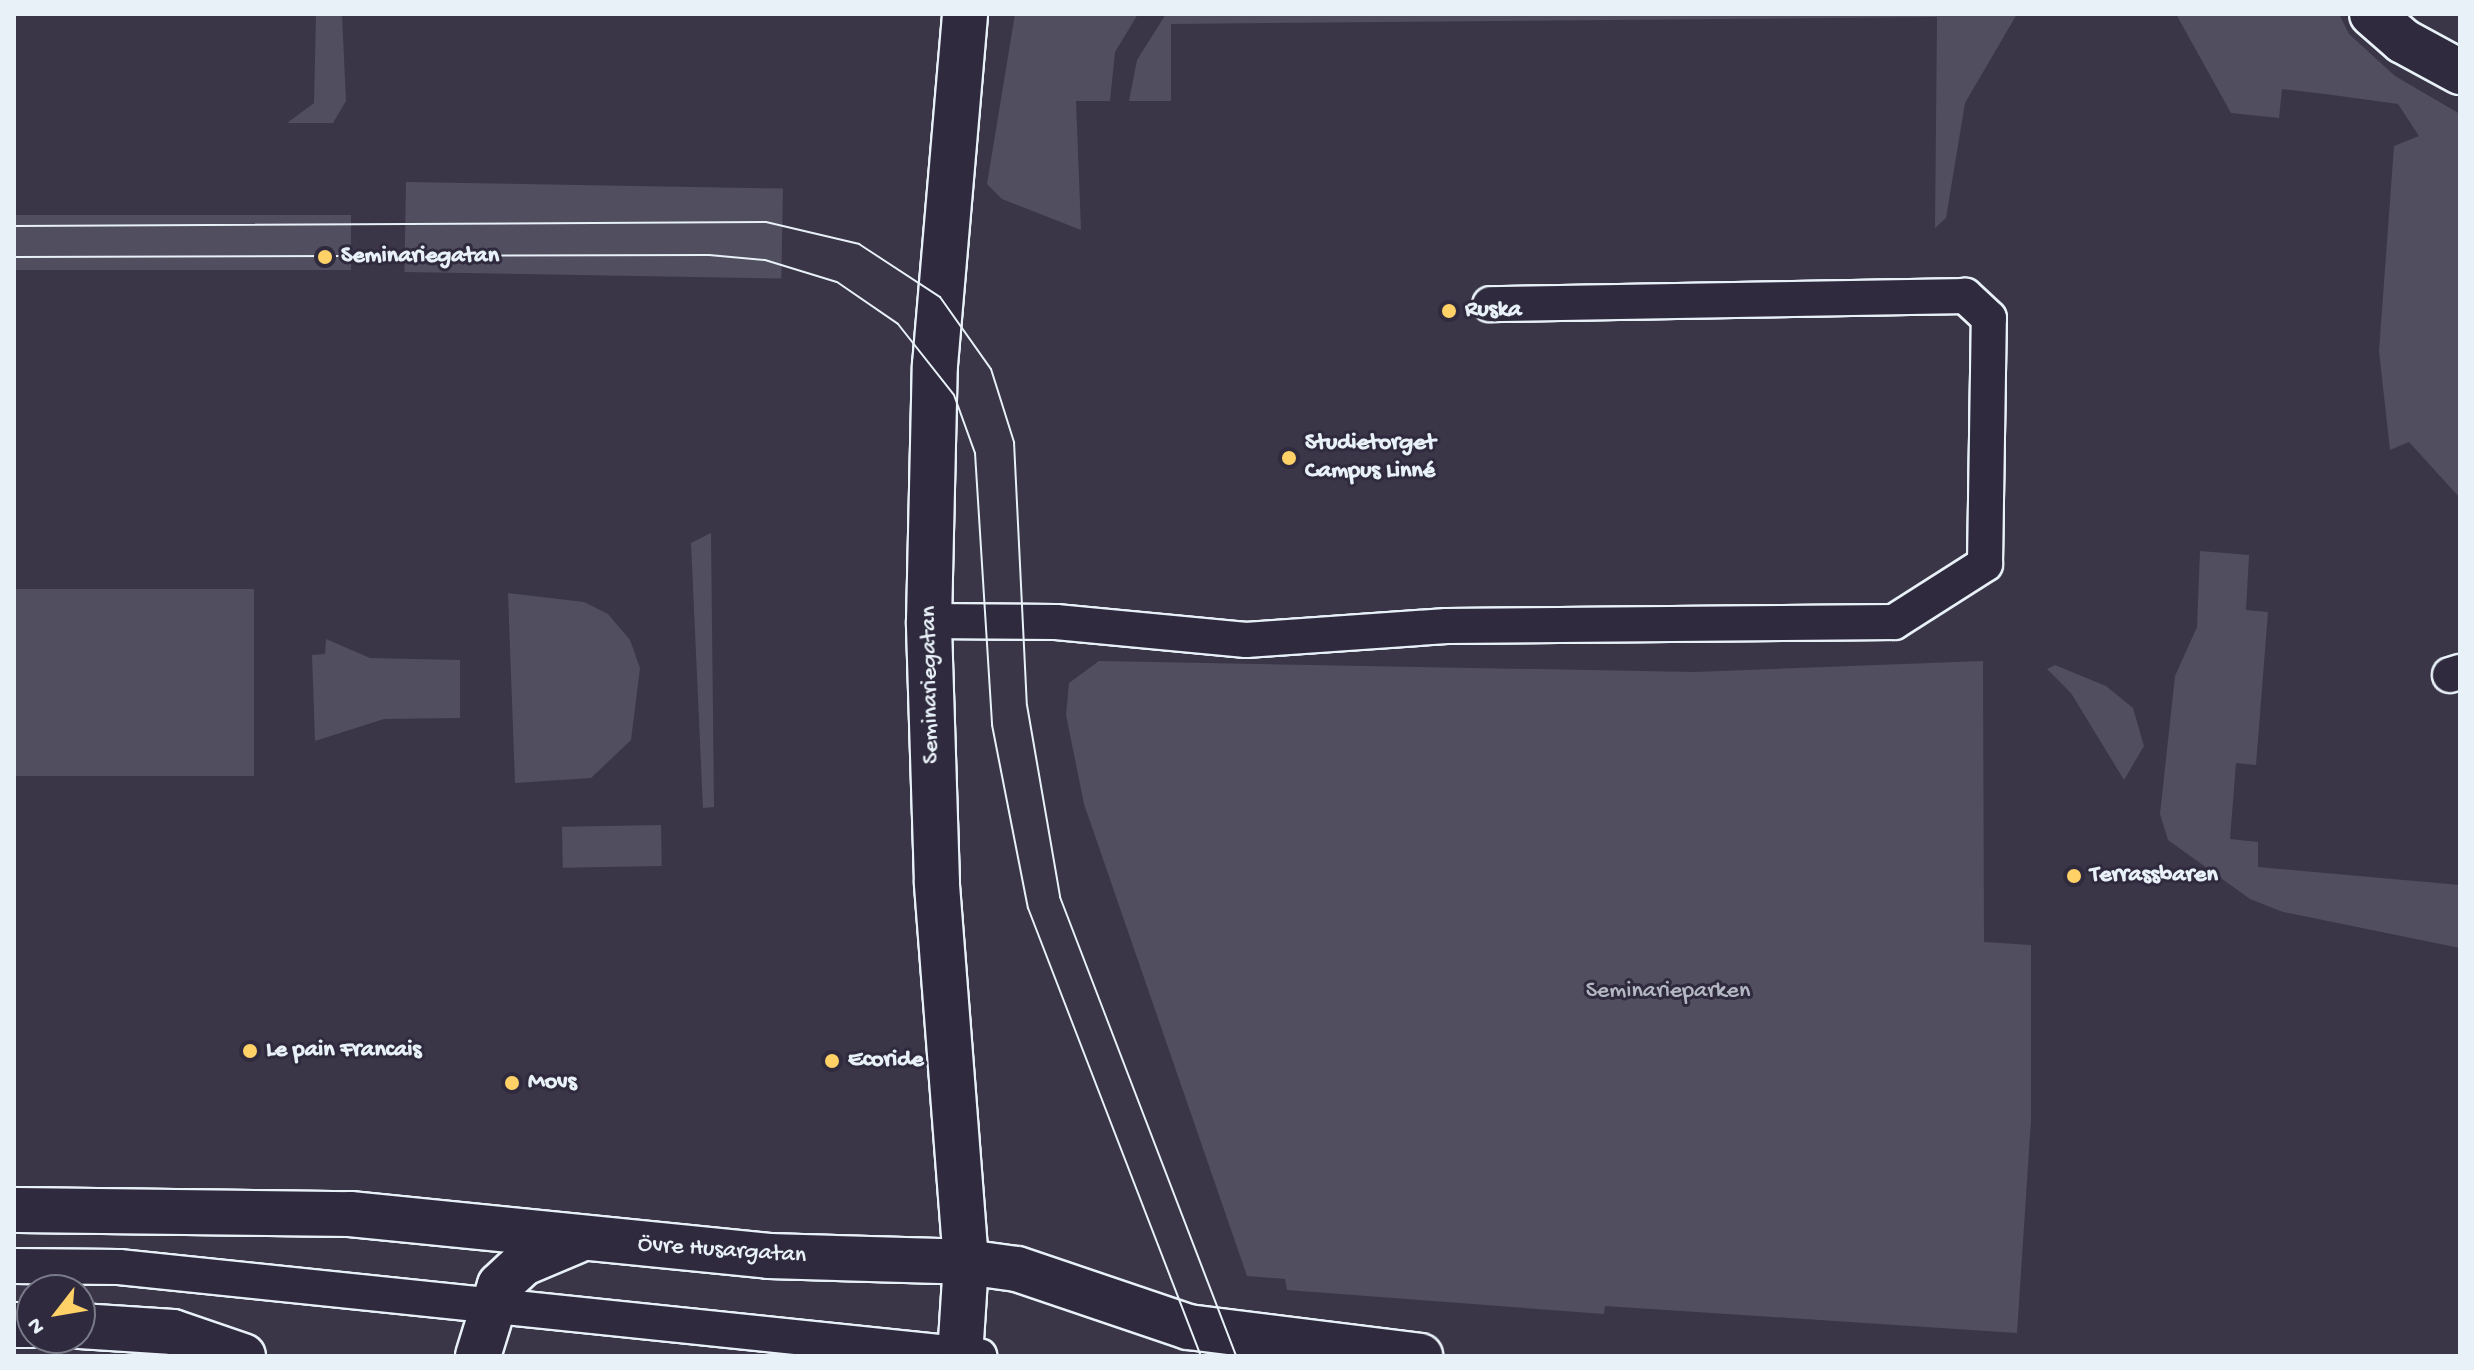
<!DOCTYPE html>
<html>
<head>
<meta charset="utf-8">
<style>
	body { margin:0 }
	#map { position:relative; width:2474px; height:1370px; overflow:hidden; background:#3a3648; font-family:"Gochi Hand",sans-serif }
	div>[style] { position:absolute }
	.green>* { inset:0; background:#504e5f; transform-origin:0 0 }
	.roads { filter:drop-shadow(2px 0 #e8f1f8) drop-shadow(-2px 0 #e8f1f8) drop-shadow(0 2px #e8f1f8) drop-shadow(0 -2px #e8f1f8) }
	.lane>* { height:34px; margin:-17px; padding:0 17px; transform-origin:17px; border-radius:17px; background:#2f2a3d }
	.street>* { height:44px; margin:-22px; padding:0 22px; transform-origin:22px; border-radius:22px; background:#2f2a3d }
	.secondary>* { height:44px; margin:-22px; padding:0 22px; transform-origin:22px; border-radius:22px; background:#2f2a3d }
	.tram>* { height:2px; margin:-1px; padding:0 1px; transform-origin:1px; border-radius:1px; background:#e8f1f8 }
	.dots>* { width:22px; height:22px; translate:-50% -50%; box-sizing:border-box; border:4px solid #2f2a3d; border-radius:50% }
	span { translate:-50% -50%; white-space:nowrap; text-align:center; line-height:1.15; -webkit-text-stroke:6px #2f2a3d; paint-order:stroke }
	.poi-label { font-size:24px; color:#e8f1f8; font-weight:700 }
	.left { translate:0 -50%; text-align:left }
	.street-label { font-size:24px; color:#e8f1f8 }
	.park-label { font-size:24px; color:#b3b8c2 }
	.frame { position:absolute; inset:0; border:16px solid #e8f1f8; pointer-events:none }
	.north { position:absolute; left:16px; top:1274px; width:80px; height:80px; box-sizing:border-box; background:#2f2a3d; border:2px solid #797a88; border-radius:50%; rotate:239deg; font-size:22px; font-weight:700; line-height:32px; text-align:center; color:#e8f1f8 }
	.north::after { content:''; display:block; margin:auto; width:28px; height:36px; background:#ffd166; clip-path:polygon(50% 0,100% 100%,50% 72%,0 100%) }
</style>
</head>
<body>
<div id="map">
	<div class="green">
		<div style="clip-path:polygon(316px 14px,342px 14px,346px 101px,333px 123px,287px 123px,314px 103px)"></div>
		<div style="clip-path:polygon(1015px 14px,1138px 14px,1115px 52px,1110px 101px,1076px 101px,1081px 230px,1002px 199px,987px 184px)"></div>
		<div style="clip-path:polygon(1166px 14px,2017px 14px,1965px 103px,1946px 218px,1935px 228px,1937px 17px,1171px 24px,1171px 101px,1129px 101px,1137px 60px)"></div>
		<div style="clip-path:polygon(2176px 14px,2339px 14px,2349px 34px,2395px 76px,2460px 114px,2460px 498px,2409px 442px,2390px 450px,2379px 351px,2394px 146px,2419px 136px,2398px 104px,2325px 94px,2282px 89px,2279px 118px,2231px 113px)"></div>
		<div style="left:406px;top:182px;width:377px;height:90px;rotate:1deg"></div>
		<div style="left:14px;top:215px;width:337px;height:55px"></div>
		<div style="clip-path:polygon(711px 533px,714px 807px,703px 808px,691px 543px)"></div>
		<div style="clip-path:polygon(2200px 551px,2249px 555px,2246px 610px,2268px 612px,2256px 765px,2236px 763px,2230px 839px,2258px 842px,2258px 867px,2460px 885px,2460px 948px,2283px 912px,2250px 899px,2168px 840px,2160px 814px,2175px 676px,2197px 627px)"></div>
		<div style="left:14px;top:589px;width:240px;height:187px"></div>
		<div style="clip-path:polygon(508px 593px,584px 602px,608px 614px,630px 640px,640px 668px,631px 740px,591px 778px,515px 783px)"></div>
		<div style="clip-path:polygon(326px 639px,370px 658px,460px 660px,460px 718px,384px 719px,315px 741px,312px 655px,325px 654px)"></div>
		<div style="clip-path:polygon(1099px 661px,1694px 672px,1983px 661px,1984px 942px,2031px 945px,2031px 1120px,2017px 1333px,1605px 1306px,1604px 1314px,1287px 1290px,1285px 1279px,1247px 1276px,1084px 804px,1066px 715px,1069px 683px)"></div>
		<div style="clip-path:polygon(2055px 665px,2106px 686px,2133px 708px,2144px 746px,2124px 780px,2071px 693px,2047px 669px)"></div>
		<div style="left:661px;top:825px;width:41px;height:99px;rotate:89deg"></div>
	</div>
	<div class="roads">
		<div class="lane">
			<div style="left:929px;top:621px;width:127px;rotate:0.5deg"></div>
			<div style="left:1056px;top:622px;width:191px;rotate:5.4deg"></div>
			<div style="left:1246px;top:640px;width:201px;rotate:-4deg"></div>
			<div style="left:1447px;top:626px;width:447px;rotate:-0.5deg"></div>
			<div style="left:1894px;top:622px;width:108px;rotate:-32.5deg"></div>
			<div style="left:1985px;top:564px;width:246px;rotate:-89.1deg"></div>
			<div style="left:1989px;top:318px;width:33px;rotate:-137deg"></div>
			<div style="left:1965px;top:296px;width:475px;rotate:179deg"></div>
			<div style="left:2450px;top:675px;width:10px;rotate:-17deg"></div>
			<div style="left:14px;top:1266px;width:105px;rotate:0.5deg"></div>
			<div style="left:119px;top:1267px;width:865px;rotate:5.91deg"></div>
		</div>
		<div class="street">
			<div style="left:2372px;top:14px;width:41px;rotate:41.1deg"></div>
			<div style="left:2403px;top:41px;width:65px;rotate:28.5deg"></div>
			<div style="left:960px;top:1356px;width:94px;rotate:-86.3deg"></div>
			<div style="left:966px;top:1262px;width:381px;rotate:-94.4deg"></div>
			<div style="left:937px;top:882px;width:261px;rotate:-91.8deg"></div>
			<div style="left:929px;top:621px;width:256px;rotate:-88.7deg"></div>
			<div style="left:935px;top:365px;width:352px;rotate:-85.1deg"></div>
		</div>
		<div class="secondary">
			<div style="left:14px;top:1210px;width:336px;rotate:0.7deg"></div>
			<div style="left:350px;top:1214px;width:421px;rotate:5.7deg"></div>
			<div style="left:769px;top:1256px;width:197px;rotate:1.7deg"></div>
			<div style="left:966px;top:1262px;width:51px;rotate:7.8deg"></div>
			<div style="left:1017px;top:1269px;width:181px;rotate:18.7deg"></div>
			<div style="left:1188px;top:1327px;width:234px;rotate:7.1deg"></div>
			<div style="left:14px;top:1325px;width:18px"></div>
			<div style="left:80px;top:1326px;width:93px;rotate:3.7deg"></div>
			<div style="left:173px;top:1332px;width:74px;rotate:18.9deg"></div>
			<div style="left:478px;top:1356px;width:74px;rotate:-72.8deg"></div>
			<div style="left:500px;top:1285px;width:33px;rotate:-43deg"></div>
			<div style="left:524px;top:1263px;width:56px;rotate:-22.9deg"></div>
		</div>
	</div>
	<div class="tram">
		<div style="left:14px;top:226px;width:752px;rotate:-0.3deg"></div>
		<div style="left:766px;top:222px;width:96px;rotate:13.3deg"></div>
		<div style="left:859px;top:244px;width:97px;rotate:33.2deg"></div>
		<div style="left:940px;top:297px;width:88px;rotate:54.7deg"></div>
		<div style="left:991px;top:369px;width:77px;rotate:72.5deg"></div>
		<div style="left:1014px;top:442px;width:263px;rotate:87.2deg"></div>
		<div style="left:1027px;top:705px;width:195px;rotate:80.2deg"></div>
		<div style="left:1060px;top:897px;width:492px;rotate:69deg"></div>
		<div style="left:14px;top:257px;width:695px;rotate:-0.16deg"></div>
		<div style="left:709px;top:255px;width:56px;rotate:5.1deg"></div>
		<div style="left:765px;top:260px;width:75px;rotate:17deg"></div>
		<div style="left:837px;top:282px;width:74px;rotate:34.5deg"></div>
		<div style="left:898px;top:324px;width:90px;rotate:51.7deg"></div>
		<div style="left:954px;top:395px;width:62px;rotate:70.1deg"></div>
		<div style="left:975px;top:453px;width:273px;rotate:86.4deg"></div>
		<div style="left:992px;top:725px;width:187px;rotate:78.9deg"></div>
		<div style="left:1028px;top:908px;width:480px;rotate:68.9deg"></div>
	</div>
	<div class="dots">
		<div style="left:325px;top:257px;background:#ffd166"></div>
		<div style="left:1449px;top:311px;background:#ffd166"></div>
		<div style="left:1289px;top:458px;background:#ffd166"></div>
		<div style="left:2074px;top:876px;background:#ffd166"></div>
		<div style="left:250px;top:1051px;background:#ffd166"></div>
		<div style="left:832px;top:1061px;background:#ffd166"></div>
		<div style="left:512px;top:1083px;background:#ffd166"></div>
	</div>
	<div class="poi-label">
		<span class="left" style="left:341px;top:257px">Seminariegatan</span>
		<span class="left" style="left:1465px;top:311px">Ruska</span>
		<span class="left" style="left:1305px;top:458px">Studietorget<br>Campus Linné</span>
		<span class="left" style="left:2090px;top:876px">Terrassbaren</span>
		<span class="left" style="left:266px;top:1051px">Le pain Francais</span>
		<span class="left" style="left:848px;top:1061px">Ecoride</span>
		<span class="left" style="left:528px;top:1083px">Movs</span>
	</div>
	<div class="street-label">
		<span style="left:931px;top:685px;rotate:-91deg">Seminariegatan</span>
		<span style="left:722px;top:1251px;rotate:4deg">Övre Husargatan</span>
	</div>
	<div class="park-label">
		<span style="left:1668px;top:992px">Seminarieparken</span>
	</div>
	<div class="frame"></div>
	<div class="north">N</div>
</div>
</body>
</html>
